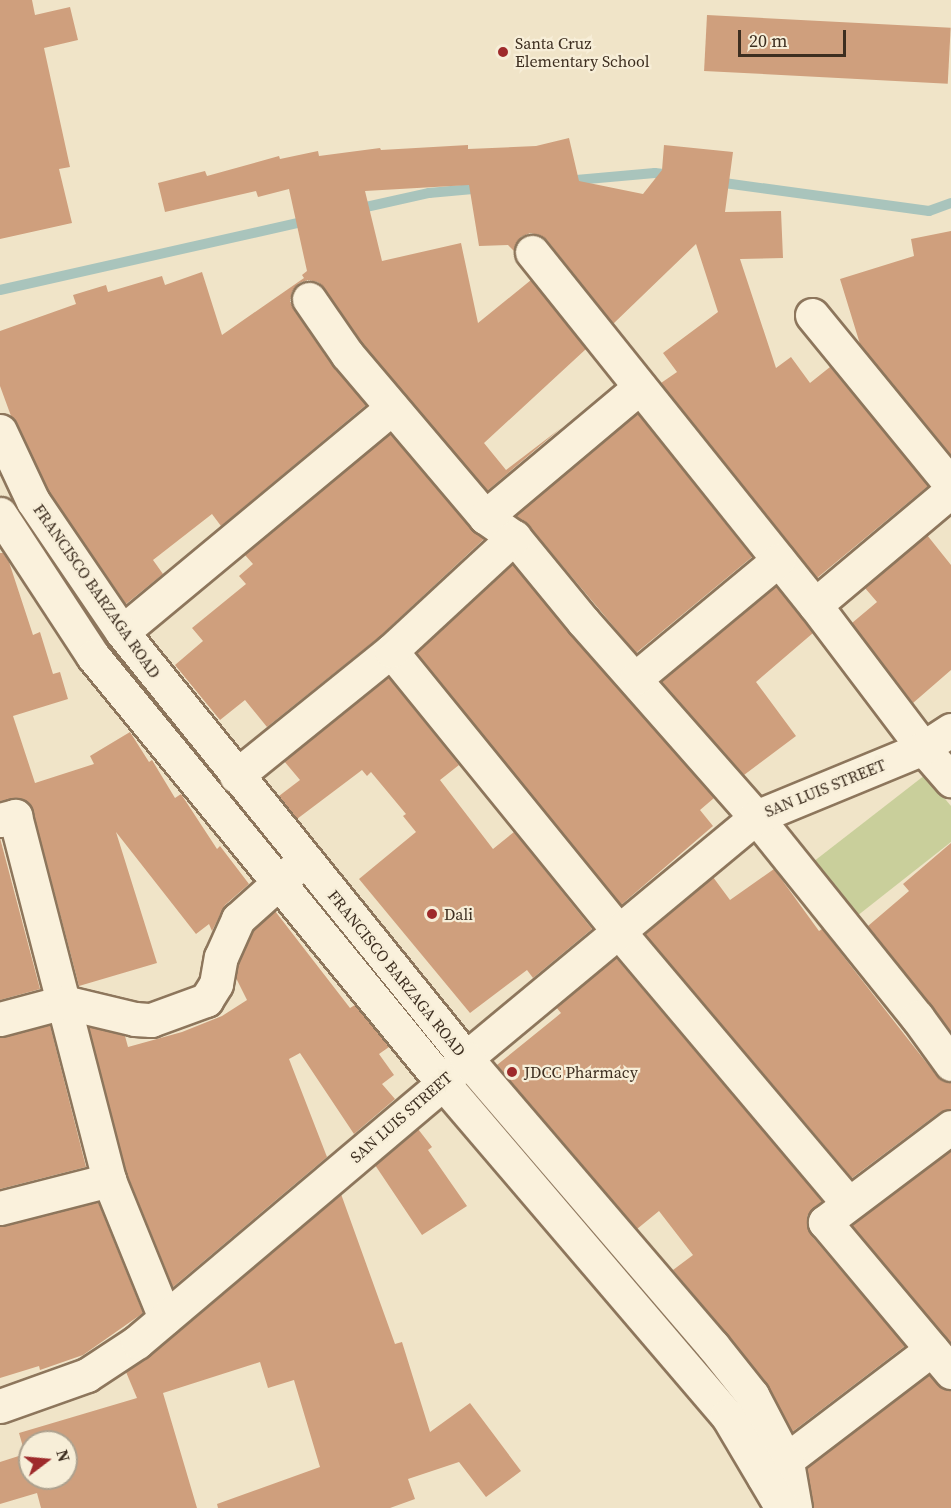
<!DOCTYPE html>
<html>
<head>
<meta charset="utf-8">
<style>
	body { margin:0 }
	#map { position:relative; width:951px; height:1508px; overflow:hidden; background:#f0e4c8; font-family:"Source Serif 4",serif }
	div>[style] { position:absolute }
	.green>* { inset:0; background:#c9cf9b }
	.stream>* { height:10px; margin:-5px; padding:0 5px; transform-origin:5px; border-radius:5px; background:#a9c4bc }
	.building>* { inset:0; background:#cf9f7d; transform-origin:0 0 }
	.roads { filter:drop-shadow(2px 0 #8d765c) drop-shadow(-2px 0 #8d765c) drop-shadow(0 2px #8d765c) drop-shadow(0 -2px #8d765c) }
	.street>* { height:33px; margin:-16.5px; padding:0 16.5px; transform-origin:16.5px; border-radius:16.5px; background:#faf1dc }
	.secondary>* { height:33px; margin:-16.5px; padding:0 16.5px; transform-origin:16.5px; border-radius:16.5px; background:#faf1dc }
	.dots>* { width:16px; height:16px; translate:-50% -50%; box-sizing:border-box; border:3px solid #f7eed8; border-radius:50% }
	span { translate:-50% -50%; white-space:nowrap; text-align:center; line-height:1.15; -webkit-text-stroke:4.5px #f7eed8; paint-order:stroke }
	.poi-label { font-size:16px; color:#3d2e20 }
	.left { translate:0 -50%; text-align:left }
	.street-label { font-size:16px; color:#3d2e20 }
	.north { position:absolute; left:18px; top:1430px; width:60px; height:60px; box-sizing:border-box; background:#f7eed8; border:2px solid #ada18e; border-radius:50%; rotate:74deg; font-size:16px; font-weight:700; line-height:24px; text-align:center; color:#3d2e20 }
	.north::after { content:''; display:block; margin:auto; width:21px; height:27px; background:#9e2a2b; clip-path:polygon(50% 0,100% 100%,50% 72%,0 100%) }
	.scale { position:absolute; left:738px; top:30px; width:108px; height:27px; box-sizing:border-box; border:3px solid #3d2e20; border-top:0; padding-left:8px; font-size:18px; line-height:21px; white-space:nowrap; color:#3d2e20; -webkit-text-stroke:4px #f7eed8; paint-order:stroke }
</style>
</head>
<body>
<div id="map">
	<div class="green">
		<div style="clip-path:polygon(925px 775px,951px 806px,951px 842px,857px 916px,813px 862px)"></div>
	</div>
	<div class="stream">
		<div style="left:565px;top:181px;width:90px;rotate:-5.1deg"></div>
		<div style="left:655px;top:173px;width:17px;rotate:7deg"></div>
		<div style="left:717px;top:182px;width:214px;rotate:7.8deg"></div>
		<div style="left:929px;top:211px;width:23px;rotate:-20deg"></div>
		<div style="left:357px;top:209px;width:74px;rotate:-12.5deg"></div>
		<div style="left:429px;top:193px;width:55px;rotate:-5.2deg"></div>
		<div style="left:0;top:290px;width:318px;rotate:-12.7deg"></div>
	</div>
	<div class="building">
		<div style="clip-path:polygon(0 0,32px 0,35px 15px,70px 7px,78px 40px,44px 48px,70px 167px,59px 169px,72px 223px,0 239px)"></div>
		<div style="left:707px;top:15px;width:244px;height:56px;rotate:3deg"></div>
		<div style="clip-path:polygon(569px 138px,579px 181px,643px 194px,662px 170px,664px 145px,733px 152px,725px 212px,781px 211px,783px 258px,740px 259px,776px 368px,791px 357px,810px 383px,830px 367px,928px 486px,817px 578px,661px 383px,677px 372px,663px 353px,718px 312px,696px 244px,613px 324px,547px 240px,539px 235px,530px 233px,521px 237px,514px 251px,508px 245px,479px 246px,469px 185px,365px 191px,382px 261px,461px 243px,478px 323px,531px 280px,586px 349px,484px 443px,506px 470px,561px 428px,487px 491px,362px 343px,324px 288px,318px 282px,308px 280px,299px 283px,292px 292px,290px 301px,294px 310px,332px 365px,366px 405px,221px 526px,212px 514px,153px 560px,163px 574px,126px 604px,49px 492px,17px 423px,11px 416px,0 386px,0 331px,76px 304px,73px 295px,106px 285px,108px 292px,162px 276px,165px 285px,202px 272px,222px 335px,304px 278px,302px 275px,307px 271px,289px 189px,258px 197px,256px 191px,165px 212px,158px 183px,205px 171px,207px 176px,279px 156px,280px 159px,318px 151px,319px 156px,380px 148px,381px 150px,468px 145px,468px 149px,536px 146px)"></div>
		<div style="clip-path:polygon(951px 231px,951px 455px,860px 344px,840px 279px,914px 256px,911px 239px)"></div>
		<div style="clip-path:polygon(638px 414px,752px 557px,636px 653px,528px 525px,516px 516px)"></div>
		<div style="clip-path:polygon(390px 434px,471px 529px,484px 539px,379px 637px,267px 727px,245px 700px,220px 720px,175px 665px,203px 641px,192px 628px,246px 584px,239px 576px,253px 564px,245px 555px)"></div>
		<div style="clip-path:polygon(927px 535px,951px 565px,951px 670px,913px 703px,852px 623px,877px 602px,865px 588px)"></div>
		<div style="clip-path:polygon(0 553px,3px 553px,9px 562px,33px 635px,40px 632px,53px 674px,60px 672px,68px 699px,13px 716px,35px 783px,94px 764px,90px 756px,130px 732px,149px 762px,152px 760px,175px 798px,181px 794px,217px 849px,220px 846px,249px 884px,225px 905px,212px 931px,209px 924px,196px 934px,116px 832px,157px 963px,79px 986px,33px 811px,29px 803px,20px 798px,0 801px)"></div>
		<div style="clip-path:polygon(512px 564px,569px 633px,714px 798px,700px 810px,713px 826px,621px 905px,417px 653px)"></div>
		<div style="clip-path:polygon(776px 586px,813px 633px,756px 682px,796px 736px,744px 775px,661px 681px)"></div>
		<div style="clip-path:polygon(388px 677px,459px 765px,440px 780px,493px 849px,514px 832px,592px 929px,533px 978px,527px 970px,470px 1013px,359px 879px,416px 832px,403px 816px,406px 814px,371px 772px,367px 776px,362px 770px,297px 819px,279px 796px,300px 780px,284px 761px)"></div>
		<div style="clip-path:polygon(0 838px,40px 989px,0 1000px)"></div>
		<div style="clip-path:polygon(951px 843px,951px 1032px,868px 926px,909px 891px,903px 884px)"></div>
		<div style="clip-path:polygon(774px 869px,819px 931px,822px 929px,936px 1075px,943px 1081px,951px 1082px,951px 1109px,940px 1112px,852px 1178px,645px 934px,713px 877px,730px 900px)"></div>
		<div style="clip-path:polygon(275px 911px,350px 1008px,355px 1005px,389px 1047px,379px 1054px,394px 1075px,382px 1084px,395px 1099px,354px 1134px,300px 1053px,289px 1059px,327px 1157px,173px 1287px,127px 1174px,89px 1027px,125px 1036px,128px 1047px,182px 1032px,222px 1016px,247px 1000px,236px 978px,239px 963px,253px 930px)"></div>
		<div style="clip-path:polygon(616px 958px,822px 1201px,807px 1216px,807px 1226px,810px 1234px,905px 1346px,792px 1432px,767px 1383px,673px 1270px,693px 1255px,659px 1211px,637px 1229px,497px 1065px,555px 1018px,561px 1013px,556px 1007px)"></div>
		<div style="clip-path:polygon(50px 1025px,86px 1167px,0 1189px,0 1037px)"></div>
		<div style="clip-path:polygon(418px 1129px,432px 1147px,428px 1150px,467px 1206px,422px 1235px,375px 1165px)"></div>
		<div style="clip-path:polygon(951px 1150px,951px 1343px,852px 1225px)"></div>
		<div style="clip-path:polygon(evenodd,341px 1194px,395px 1344px,402px 1342px,430px 1432px,470px 1403px,521px 1471px,486px 1497px,459px 1462px,408px 1479px,415px 1499px,390px 1508px,218px 1508px,217px 1504px,320px 1467px,294px 1380px,268px 1388px,260px 1362px,163px 1393px,197px 1508px,41px 1508px,37px 1493px,0 1504px,0 1462px,25px 1454px,19px 1433px,137px 1398px,126px 1372px,149px 1356px,341px 1194px,30px 1442px,66px 1442px,66px 1478px,30px 1478px,30px 1442px)"></div>
		<div style="clip-path:polygon(98px 1202px,143px 1313px,83px 1355px,40px 1370px,39px 1366px,0 1378px,0 1226px)"></div>
		<div style="clip-path:polygon(929px 1375px,944px 1389px,951px 1390px,951px 1508px,814px 1508px,807px 1468px)"></div>
	</div>
	<div class="roads">
		<div class="street">
			<div style="left:532px;top:252px;width:452px;rotate:51.3deg"></div>
			<div style="left:815px;top:605px;width:179px;rotate:52.9deg"></div>
			<div style="left:923px;top:748px;width:43px;rotate:48.8deg"></div>
			<div style="left:309px;top:299px;width:67px;rotate:55.4deg"></div>
			<div style="left:347px;top:354px;width:214px;rotate:49.7deg"></div>
			<div style="left:485px;top:517px;width:35px;rotate:35deg"></div>
			<div style="left:514px;top:537px;width:109px;rotate:50.6deg"></div>
			<div style="left:583px;top:621px;width:261px;rotate:48.6deg"></div>
			<div style="left:756px;top:817px;width:257px;rotate:51.2deg"></div>
			<div style="left:917px;top:1017px;width:58px;rotate:54.1deg"></div>
			<div style="left:812px;top:315px;width:220px;rotate:50.7deg"></div>
			<div style="left:485px;top:517px;width:202px;rotate:-40deg"></div>
			<div style="left:815px;top:605px;width:177px;rotate:-40deg"></div>
			<div style="left:122px;top:632px;width:351px;rotate:-39.7deg"></div>
			<div style="left:391px;top:651px;width:362px;rotate:50.9deg"></div>
			<div style="left:619px;top:932px;width:355px;rotate:49.8deg"></div>
			<div style="left:636px;top:678px;width:185px;rotate:-39.7deg"></div>
			<div style="left:236px;top:776px;width:199px;rotate:-38.9deg"></div>
			<div style="left:391px;top:651px;width:168px;rotate:-42.8deg"></div>
			<div style="left:0;top:820px;width:16px;rotate:-15deg"></div>
			<div style="left:15px;top:816px;width:376px;rotate:75.5deg"></div>
			<div style="left:109px;top:1180px;width:149px;rotate:67.9deg"></div>
			<div style="left:0;top:1019px;width:66px;rotate:-14.9deg"></div>
			<div style="left:64px;top:1002px;width:73px;rotate:13.5deg"></div>
			<div style="left:135px;top:1019px;width:16px;rotate:4deg"></div>
			<div style="left:151px;top:1020px;width:59px;rotate:-20deg"></div>
			<div style="left:206px;top:1000px;width:19px;rotate:-58deg"></div>
			<div style="left:216px;top:984px;width:27px;rotate:-80deg"></div>
			<div style="left:221px;top:957px;width:42px;rotate:-65.9deg"></div>
			<div style="left:238px;top:919px;width:90px;rotate:-41.8deg"></div>
			<div style="left:951px;top:1127px;width:158px;rotate:143deg"></div>
			<div style="left:825px;top:1222px;width:196px;rotate:50deg"></div>
			<div style="left:0;top:1208px;width:113px;rotate:-14.4deg"></div>
			<div style="left:0;top:1406px;width:92px;rotate:-19.6deg"></div>
			<div style="left:87px;top:1375px;width:60px;rotate:-33.4deg"></div>
			<div style="left:137px;top:1342px;width:401px;rotate:-40.2deg"></div>
			<div style="left:443px;top:1083px;width:34px;rotate:-47deg"></div>
			<div style="left:466px;top:1058px;width:377px;rotate:-39.7deg"></div>
			<div style="left:756px;top:817px;width:181px;rotate:-22.4deg"></div>
			<div style="left:923px;top:748px;width:33px;rotate:-33deg"></div>
			<div style="left:764px;top:1477px;width:211px;rotate:-37.3deg"></div>
		</div>
		<div class="secondary">
			<div style="left:0;top:431px;width:77px;rotate:64.8deg"></div>
			<div style="left:33px;top:501px;width:158px;rotate:55.8deg"></div>
			<div style="left:122px;top:632px;width:548px;rotate:51.08deg"></div>
			<div style="left:466px;top:1058px;width:379px;rotate:49.4deg"></div>
			<div style="left:713px;top:1346px;width:63px;rotate:51.5deg"></div>
			<div style="left:752px;top:1395px;width:76px;rotate:62.4deg"></div>
			<div style="left:787px;top:1462px;width:47px;rotate:80.1deg"></div>
			<div style="left:0;top:514px;width:170px;rotate:56.8deg"></div>
			<div style="left:93px;top:656px;width:552px;rotate:50.66deg"></div>
			<div style="left:443px;top:1083px;width:437px;rotate:49.5deg"></div>
			<div style="left:727px;top:1415px;width:108px;rotate:59.4deg"></div>
		</div>
	</div>
	<div class="dots">
		<div style="left:503px;top:52px;background:#9e2a2b"></div>
		<div style="left:432px;top:914px;background:#9e2a2b"></div>
		<div style="left:512px;top:1072px;background:#9e2a2b"></div>
	</div>
	<div class="poi-label">
		<span class="left" style="left:515px;top:52px">Santa Cruz<br>Elementary School</span>
		<span class="left" style="left:444px;top:914px">Dali</span>
		<span class="left" style="left:524px;top:1072px">JDCC Pharmacy</span>
	</div>
	<div class="street-label">
		<span style="left:97px;top:591px;rotate:55deg">FRANCISCO BARZAGA ROAD</span>
		<span style="left:825px;top:788px;rotate:-22deg">SAN LUIS STREET</span>
		<span style="left:397px;top:973px;rotate:51deg">FRANCISCO BARZAGA ROAD</span>
		<span style="left:401px;top:1117px;rotate:-41deg">SAN LUIS STREET</span>
	</div>
	<div class="north">N</div>
	<div class="scale">20 m</div>
</div>
</body>
</html>
